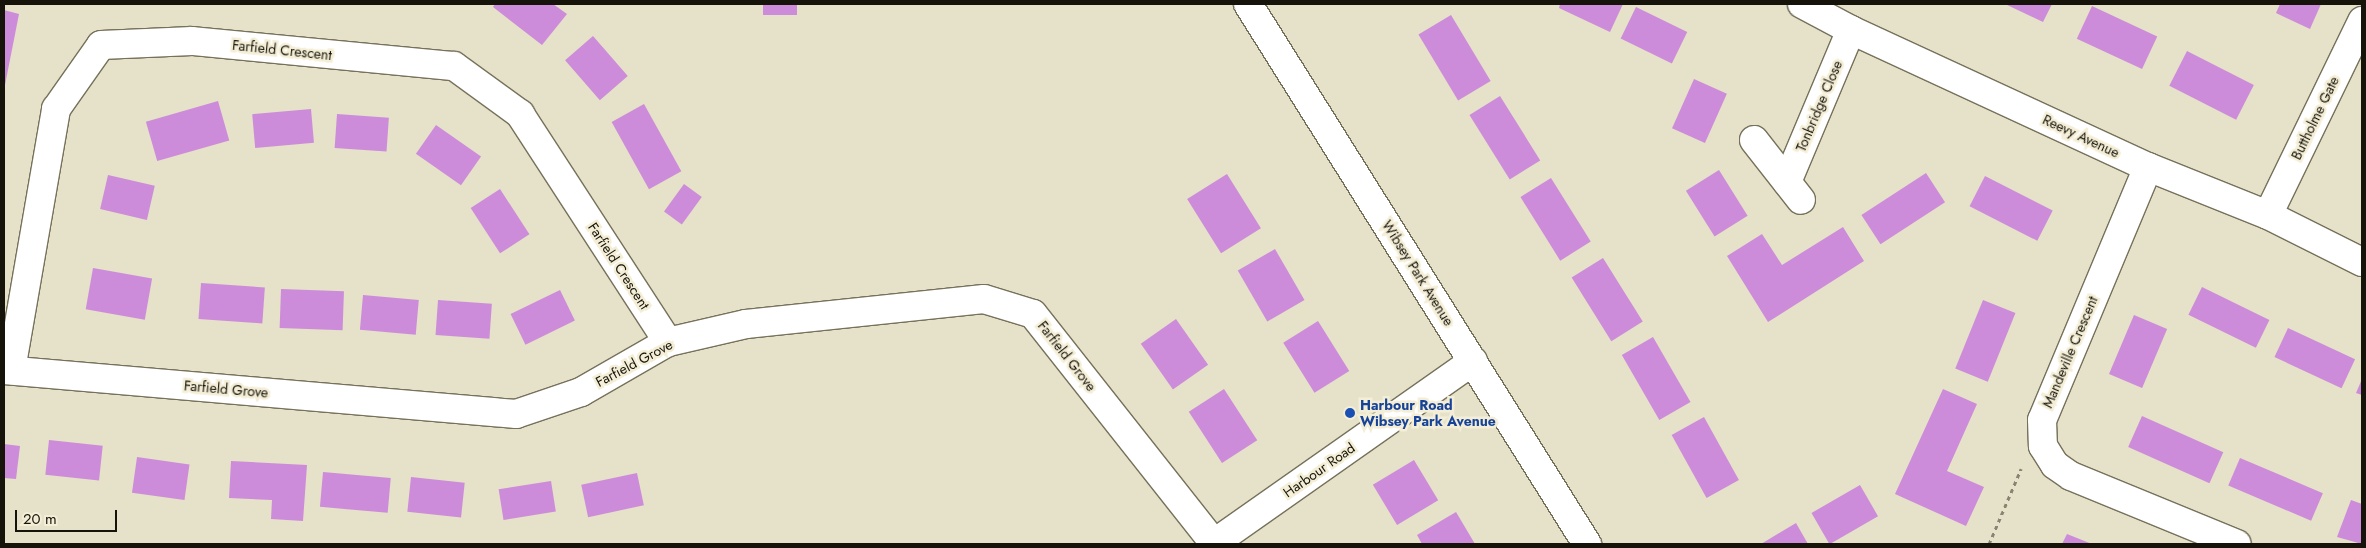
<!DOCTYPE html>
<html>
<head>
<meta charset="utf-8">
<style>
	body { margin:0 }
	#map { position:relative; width:2366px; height:548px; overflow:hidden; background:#e6e1c9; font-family:Jost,sans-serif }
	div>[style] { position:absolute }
	.building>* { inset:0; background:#cc8cda; transform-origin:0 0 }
	.path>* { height:3px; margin-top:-1.5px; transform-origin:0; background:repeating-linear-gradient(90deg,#878472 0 4px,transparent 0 8px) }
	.roads { filter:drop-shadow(1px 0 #76715b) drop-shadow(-1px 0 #76715b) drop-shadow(0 1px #76715b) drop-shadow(0 -1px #76715b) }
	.minor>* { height:28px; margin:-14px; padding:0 14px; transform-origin:14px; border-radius:14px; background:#fff }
	.dots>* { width:14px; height:14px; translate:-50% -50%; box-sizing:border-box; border:2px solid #f4eed6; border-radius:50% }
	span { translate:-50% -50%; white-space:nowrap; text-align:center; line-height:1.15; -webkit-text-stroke:5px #f4eed6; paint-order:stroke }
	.street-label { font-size:14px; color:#15130a }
	.transit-label { font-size:14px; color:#164399; font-weight:700 }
	.left { translate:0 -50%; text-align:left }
	.frame { position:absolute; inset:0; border:5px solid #15130a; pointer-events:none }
	.scale { position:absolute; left:15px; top:510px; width:102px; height:22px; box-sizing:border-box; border:2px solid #15130a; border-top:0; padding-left:6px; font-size:15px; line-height:18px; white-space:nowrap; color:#15130a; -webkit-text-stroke:4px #f4eed6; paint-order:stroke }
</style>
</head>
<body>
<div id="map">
	<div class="building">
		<div style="clip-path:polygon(495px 4px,553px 4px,567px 14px,542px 45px,493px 7px)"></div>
		<div style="left:763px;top:4px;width:34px;height:11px"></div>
		<div style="clip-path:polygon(1560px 4px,1623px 4px,1610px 32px,1559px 8px)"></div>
		<div style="clip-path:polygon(2005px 4px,2052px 4px,2043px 22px)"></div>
		<div style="clip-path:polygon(2280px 4px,2321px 4px,2310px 29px,2276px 13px)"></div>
		<div style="left:2092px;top:6px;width:72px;height:36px;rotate:25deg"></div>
		<div style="left:1636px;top:7px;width:57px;height:35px;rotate:26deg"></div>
		<div style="clip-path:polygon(4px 10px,19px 14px,5px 85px,4px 85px)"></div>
		<div style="left:1451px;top:15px;width:77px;height:38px;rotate:59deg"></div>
		<div style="left:593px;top:36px;width:53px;height:37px;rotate:49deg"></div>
		<div style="left:2187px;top:51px;width:75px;height:39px;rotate:27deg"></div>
		<div style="left:1694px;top:79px;width:36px;height:54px;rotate:24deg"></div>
		<div style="left:1500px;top:96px;width:76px;height:36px;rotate:58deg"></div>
		<div style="left:218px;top:101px;width:41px;height:75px;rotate:74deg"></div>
		<div style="left:644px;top:104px;width:77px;height:37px;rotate:61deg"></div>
		<div style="left:311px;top:109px;width:34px;height:59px;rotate:85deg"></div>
		<div style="left:337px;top:114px;width:52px;height:34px;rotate:4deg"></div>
		<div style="left:436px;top:125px;width:55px;height:35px;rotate:35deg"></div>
		<div style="left:1719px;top:170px;width:54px;height:39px;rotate:58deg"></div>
		<div style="left:1926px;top:173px;width:35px;height:77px;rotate:57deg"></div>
		<div style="left:1227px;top:174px;width:64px;height:47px;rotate:58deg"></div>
		<div style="left:108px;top:175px;width:48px;height:35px;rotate:13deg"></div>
		<div style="left:1985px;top:176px;width:76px;height:34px;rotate:27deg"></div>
		<div style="left:1551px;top:178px;width:75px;height:36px;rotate:58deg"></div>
		<div style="left:684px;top:184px;width:22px;height:34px;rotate:36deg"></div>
		<div style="left:500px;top:189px;width:54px;height:35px;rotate:57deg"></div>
		<div style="clip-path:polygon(1843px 227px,1864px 261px,1768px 322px,1727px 256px,1762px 234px,1782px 265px)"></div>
		<div style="left:1275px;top:249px;width:59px;height:43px;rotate:60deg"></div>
		<div style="left:1603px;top:258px;width:75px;height:37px;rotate:58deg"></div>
		<div style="left:93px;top:268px;width:60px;height:42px;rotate:10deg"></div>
		<div style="left:201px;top:283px;width:64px;height:36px;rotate:4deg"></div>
		<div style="left:2202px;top:287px;width:75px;height:31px;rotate:26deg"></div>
		<div style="left:281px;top:289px;width:63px;height:39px;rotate:2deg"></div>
		<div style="left:560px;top:290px;width:34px;height:55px;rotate:64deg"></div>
		<div style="left:363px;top:295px;width:56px;height:35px;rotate:5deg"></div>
		<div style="left:438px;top:300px;width:54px;height:35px;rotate:4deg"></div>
		<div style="left:1983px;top:300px;width:35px;height:74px;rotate:22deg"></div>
		<div style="left:2134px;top:315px;width:36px;height:64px;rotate:23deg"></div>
		<div style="left:1176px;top:319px;width:56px;height:43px;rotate:55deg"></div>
		<div style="left:1318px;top:321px;width:59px;height:41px;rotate:58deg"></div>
		<div style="left:2288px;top:328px;width:74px;height:32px;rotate:25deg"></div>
		<div style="left:1653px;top:337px;width:75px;height:36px;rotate:60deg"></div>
		<div style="clip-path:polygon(2362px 379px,2362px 395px,2356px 393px)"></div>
		<div style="left:1224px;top:389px;width:61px;height:42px;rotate:57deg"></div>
		<div style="clip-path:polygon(1943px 389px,1977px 404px,1947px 471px,1984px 487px,1966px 526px,1895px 494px)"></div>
		<div style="left:2142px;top:416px;width:89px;height:34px;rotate:24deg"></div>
		<div style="left:1704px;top:417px;width:72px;height:37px;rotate:61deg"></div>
		<div style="left:49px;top:440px;width:54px;height:35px;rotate:6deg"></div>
		<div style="clip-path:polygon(4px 444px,20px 446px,16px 479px,4px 478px)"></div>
		<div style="left:137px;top:457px;width:53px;height:36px;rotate:8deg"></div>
		<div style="left:2240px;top:458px;width:90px;height:30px;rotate:23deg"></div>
		<div style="left:1414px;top:460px;width:47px;height:48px;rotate:59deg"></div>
		<div style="clip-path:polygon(231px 461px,307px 465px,303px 521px,271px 519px,272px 500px,229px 498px)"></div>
		<div style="left:323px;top:472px;width:68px;height:35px;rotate:5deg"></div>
		<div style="left:637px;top:473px;width:33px;height:57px;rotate:78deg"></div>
		<div style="left:411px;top:477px;width:54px;height:35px;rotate:6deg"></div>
		<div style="left:551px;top:481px;width:31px;height:53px;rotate:81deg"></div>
		<div style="left:1860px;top:485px;width:36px;height:56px;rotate:60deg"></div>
		<div style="clip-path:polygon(2351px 500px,2362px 504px,2362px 544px,2337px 537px)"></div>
		<div style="clip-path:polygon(1456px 512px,1475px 544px,1422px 544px,1417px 535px)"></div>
		<div style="clip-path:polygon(1796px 523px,1808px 544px,1761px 544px)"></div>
		<div style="clip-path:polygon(2067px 534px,2092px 544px,2062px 544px)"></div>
	</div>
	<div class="path">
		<div style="left:1989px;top:544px;width:82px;rotate:-66.9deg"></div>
	</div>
	<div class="roads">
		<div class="minor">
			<div style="left:1248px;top:4px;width:638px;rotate:57.88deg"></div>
			<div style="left:1802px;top:4px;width:55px;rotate:28deg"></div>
			<div style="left:1851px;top:30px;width:327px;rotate:24.8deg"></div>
			<div style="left:2148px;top:167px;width:129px;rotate:21.8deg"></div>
			<div style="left:2268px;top:215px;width:105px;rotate:26.6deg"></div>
			<div style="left:1754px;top:140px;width:76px;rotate:51.9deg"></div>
			<div style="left:2148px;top:167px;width:274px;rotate:112.7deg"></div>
			<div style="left:2042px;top:420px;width:26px;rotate:88deg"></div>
			<div style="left:2043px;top:446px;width:22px;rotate:58deg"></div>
			<div style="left:2055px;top:465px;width:19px;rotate:35deg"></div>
			<div style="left:2071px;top:476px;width:179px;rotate:22.3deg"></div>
			<div style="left:1787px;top:182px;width:165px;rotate:-67.2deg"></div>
			<div style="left:2268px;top:215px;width:216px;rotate:-64.1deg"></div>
			<div style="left:4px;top:370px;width:514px;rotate:4.91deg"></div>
			<div style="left:516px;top:414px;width:69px;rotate:-18.7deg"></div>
			<div style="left:581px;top:392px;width:100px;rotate:-29.9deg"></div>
			<div style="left:668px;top:342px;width:80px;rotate:-13deg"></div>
			<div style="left:746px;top:324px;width:239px;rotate:-6deg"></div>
			<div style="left:984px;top:299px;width:51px;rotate:17deg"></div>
			<div style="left:1033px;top:314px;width:292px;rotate:51.7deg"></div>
			<div style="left:11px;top:370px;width:265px;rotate:-80.2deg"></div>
			<div style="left:56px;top:109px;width:78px;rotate:-54.9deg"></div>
			<div style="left:101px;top:45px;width:91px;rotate:-2.5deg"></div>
			<div style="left:192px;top:41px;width:263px;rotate:5.5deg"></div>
			<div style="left:454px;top:66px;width:82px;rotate:36deg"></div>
			<div style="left:520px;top:114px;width:272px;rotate:57deg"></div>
			<div style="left:1213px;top:544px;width:318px;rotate:-35.1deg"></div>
		</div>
	</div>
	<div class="dots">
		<div style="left:1350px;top:413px;background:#1a4fb4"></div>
	</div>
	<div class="street-label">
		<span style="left:282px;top:50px;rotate:6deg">Farfield Crescent</span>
		<span style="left:1819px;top:106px;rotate:-67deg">Tonbridge Close</span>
		<span style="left:2315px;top:118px;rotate:-64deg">Buttholme Gate</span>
		<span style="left:2081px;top:136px;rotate:25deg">Reevy Avenue</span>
		<span style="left:619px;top:266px;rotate:57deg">Farfield Crescent</span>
		<span style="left:1418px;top:273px;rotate:58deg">Wibsey Park Avenue</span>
		<span style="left:2070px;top:352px;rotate:-67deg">Mandeville Crescent</span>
		<span style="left:1067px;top:356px;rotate:52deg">Farfield Grove</span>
		<span style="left:634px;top:363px;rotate:-28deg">Farfield Grove</span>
		<span style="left:226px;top:389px;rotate:5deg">Farfield Grove</span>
		<span style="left:1319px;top:470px;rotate:-35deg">Harbour Road</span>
	</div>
	<div class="transit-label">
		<span class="left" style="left:1360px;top:413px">Harbour Road<br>Wibsey Park Avenue</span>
	</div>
	<div class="frame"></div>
	<div class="scale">20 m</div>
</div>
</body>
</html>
